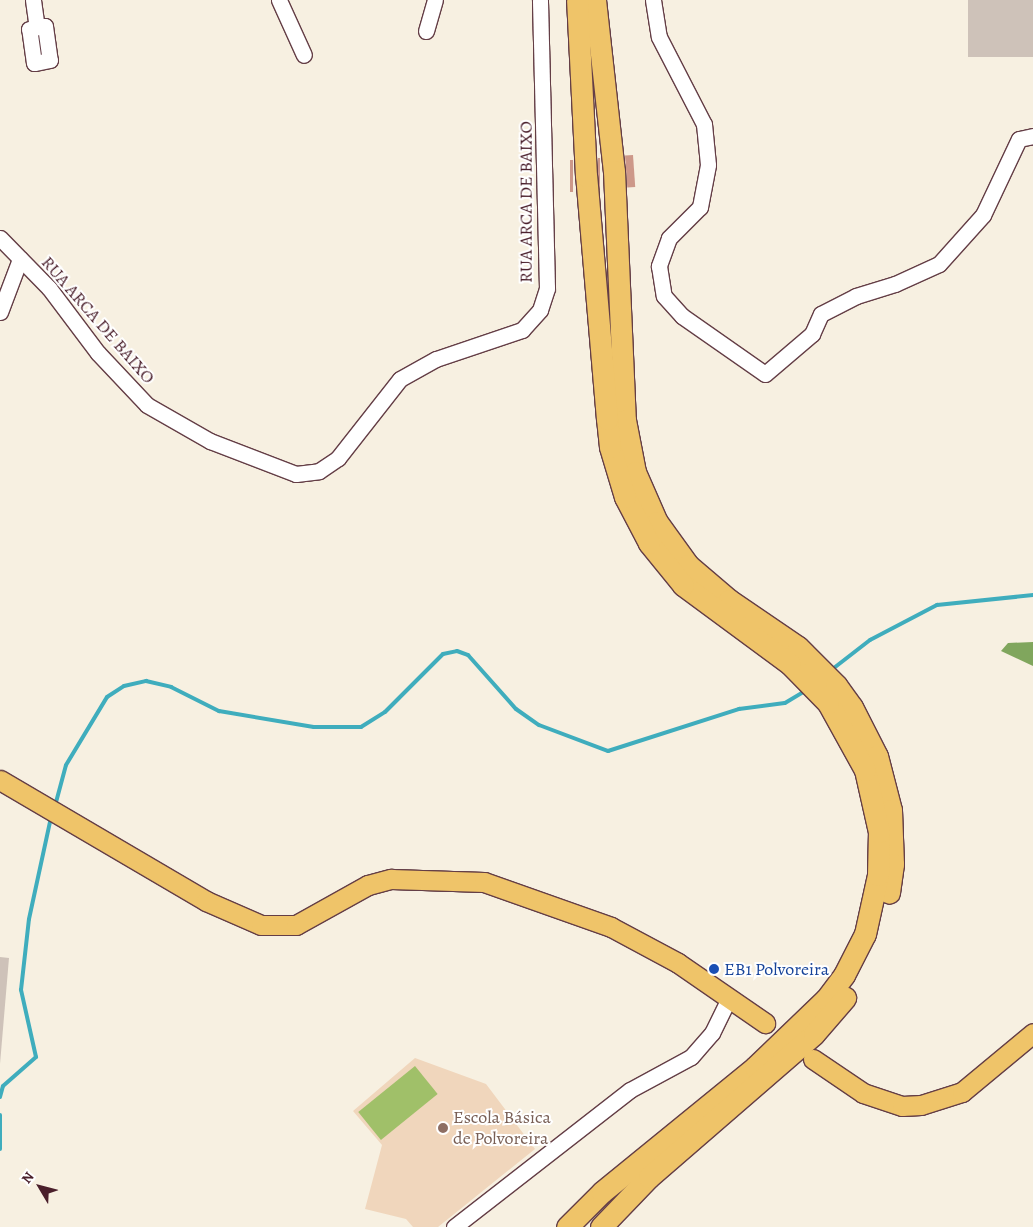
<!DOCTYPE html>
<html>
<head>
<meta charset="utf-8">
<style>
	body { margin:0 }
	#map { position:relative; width:1033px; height:1227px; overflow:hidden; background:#f7f0e1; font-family:Alegreya,serif }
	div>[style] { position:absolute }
	.built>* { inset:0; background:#f0d6bc }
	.industrial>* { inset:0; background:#cec2b9; transform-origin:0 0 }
	.green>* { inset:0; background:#a0c069; transform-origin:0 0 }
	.forest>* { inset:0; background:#80a65d }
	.stream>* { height:4px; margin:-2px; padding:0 2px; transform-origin:2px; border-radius:2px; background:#3fadbd }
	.building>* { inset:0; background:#cd9889; transform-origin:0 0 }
	.roads { filter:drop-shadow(1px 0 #643e46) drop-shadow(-1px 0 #643e46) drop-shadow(0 1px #643e46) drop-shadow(0 -1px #643e46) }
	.minor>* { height:15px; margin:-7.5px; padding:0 7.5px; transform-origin:7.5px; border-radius:7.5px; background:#fff }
	.major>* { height:19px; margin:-9.5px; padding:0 9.5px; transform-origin:9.5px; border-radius:9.5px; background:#efc469 }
	.highway>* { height:21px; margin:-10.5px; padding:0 10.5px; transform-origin:10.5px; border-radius:10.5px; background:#efc469 }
	.dots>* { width:14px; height:14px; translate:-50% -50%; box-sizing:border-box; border:2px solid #fff; border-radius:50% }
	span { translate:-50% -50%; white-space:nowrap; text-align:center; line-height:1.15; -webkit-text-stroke:4px #fff; paint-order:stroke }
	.street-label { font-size:18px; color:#4a1f2b }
	.transit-label { font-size:18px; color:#164399 }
	.left { translate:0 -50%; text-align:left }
	.education-label { font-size:18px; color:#785e54 }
	.north { position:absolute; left:15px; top:1162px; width:50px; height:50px; -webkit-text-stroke:4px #fff; paint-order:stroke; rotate:307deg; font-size:14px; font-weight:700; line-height:20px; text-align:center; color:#4a1f2b }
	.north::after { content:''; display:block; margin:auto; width:18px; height:22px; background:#4a1f2b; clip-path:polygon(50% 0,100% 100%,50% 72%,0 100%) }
</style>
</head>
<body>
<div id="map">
	<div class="built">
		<div style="clip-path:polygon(415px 1058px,486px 1084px,535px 1149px,438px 1227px,413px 1227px,406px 1219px,365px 1209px,382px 1145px,353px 1111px)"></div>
	</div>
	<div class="industrial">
		<div style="left:968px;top:0;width:65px;height:57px"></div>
		<div style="clip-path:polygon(0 957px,9px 958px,0 1064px)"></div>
	</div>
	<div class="green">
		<div style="left:415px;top:1066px;width:36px;height:73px;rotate:51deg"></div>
	</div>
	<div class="forest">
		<div style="clip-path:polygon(1033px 642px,1033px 666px,1001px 651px,1008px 643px)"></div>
	</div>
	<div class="stream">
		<div style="left:830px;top:671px;width:51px;rotate:-37.8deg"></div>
		<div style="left:870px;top:640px;width:76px;rotate:-27.6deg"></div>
		<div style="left:937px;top:605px;width:97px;rotate:-5.9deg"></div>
		<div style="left:55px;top:806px;width:42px;rotate:-75deg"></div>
		<div style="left:66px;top:765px;width:79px;rotate:-58.9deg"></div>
		<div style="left:107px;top:697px;width:20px;rotate:-33deg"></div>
		<div style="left:124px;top:686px;width:23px;rotate:-13deg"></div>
		<div style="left:146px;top:681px;width:26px;rotate:13deg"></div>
		<div style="left:171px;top:687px;width:54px;rotate:26.6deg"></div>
		<div style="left:219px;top:711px;width:96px;rotate:9.6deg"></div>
		<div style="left:314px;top:727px;width:47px"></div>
		<div style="left:361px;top:727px;width:28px;rotate:-32deg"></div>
		<div style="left:385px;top:712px;width:82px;rotate:-45deg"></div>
		<div style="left:443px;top:654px;width:14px;rotate:-12deg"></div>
		<div style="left:457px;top:651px;width:12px;rotate:20deg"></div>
		<div style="left:468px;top:655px;width:72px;rotate:48.4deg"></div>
		<div style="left:516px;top:709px;width:28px;rotate:35deg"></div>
		<div style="left:539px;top:725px;width:74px;rotate:20.6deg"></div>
		<div style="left:608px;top:751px;width:138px;rotate:-17.8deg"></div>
		<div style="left:739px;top:709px;width:46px;rotate:-7.4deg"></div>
		<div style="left:785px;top:703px;width:26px;rotate:-31deg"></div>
		<div style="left:0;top:1097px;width:11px;rotate:-75deg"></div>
		<div style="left:3px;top:1086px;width:44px;rotate:-41.3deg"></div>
		<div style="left:36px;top:1057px;width:69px;rotate:-102.6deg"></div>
		<div style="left:21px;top:990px;width:71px;rotate:-83.6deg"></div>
		<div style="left:29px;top:919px;width:104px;rotate:-77.8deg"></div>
		<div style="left:0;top:1115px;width:34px;rotate:90deg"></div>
	</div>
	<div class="building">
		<div style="left:633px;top:155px;width:32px;height:8px;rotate:86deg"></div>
		<div style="left:598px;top:158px;width:2px;height:32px"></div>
		<div style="left:570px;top:160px;width:3px;height:32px"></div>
	</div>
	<div class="roads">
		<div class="minor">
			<div style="left:33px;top:0;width:27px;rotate:82deg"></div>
			<div style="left:279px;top:0;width:60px;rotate:65.6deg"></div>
			<div style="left:653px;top:0;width:37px;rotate:81deg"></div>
			<div style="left:659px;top:37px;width:98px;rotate:62.7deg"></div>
			<div style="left:704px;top:124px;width:41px;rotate:84.4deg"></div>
			<div style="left:708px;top:165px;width:43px;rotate:100.8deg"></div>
			<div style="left:700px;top:207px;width:44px;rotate:135deg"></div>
			<div style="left:669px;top:238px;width:30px;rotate:110deg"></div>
			<div style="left:659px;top:266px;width:30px;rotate:81deg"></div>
			<div style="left:664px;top:296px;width:27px;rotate:48deg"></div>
			<div style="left:682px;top:316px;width:101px;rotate:34.9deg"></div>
			<div style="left:765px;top:374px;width:62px;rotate:-40.4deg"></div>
			<div style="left:812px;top:334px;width:22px;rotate:-66deg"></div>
			<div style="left:821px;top:314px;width:39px;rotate:-27deg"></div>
			<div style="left:856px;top:296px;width:41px;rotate:-17.1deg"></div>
			<div style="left:895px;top:284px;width:48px;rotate:-24.4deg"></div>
			<div style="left:939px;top:264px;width:66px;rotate:-48.1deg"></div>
			<div style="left:983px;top:215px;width:84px;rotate:-64.7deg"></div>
			<div style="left:1019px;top:139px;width:14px;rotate:-12deg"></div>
			<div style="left:45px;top:26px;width:34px;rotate:82deg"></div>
			<div style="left:50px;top:60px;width:16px;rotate:169deg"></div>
			<div style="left:34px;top:63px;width:34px;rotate:-98deg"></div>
			<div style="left:29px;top:29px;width:16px;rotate:-11deg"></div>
			<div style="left:426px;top:31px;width:32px;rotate:-74deg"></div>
			<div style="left:0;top:238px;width:70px;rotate:45.6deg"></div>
			<div style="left:49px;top:288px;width:81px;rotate:53deg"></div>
			<div style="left:98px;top:353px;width:71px;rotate:46.7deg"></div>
			<div style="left:147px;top:405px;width:73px;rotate:29.7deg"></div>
			<div style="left:210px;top:441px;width:92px;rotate:21deg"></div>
			<div style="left:296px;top:474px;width:23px;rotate:-7deg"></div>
			<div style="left:319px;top:471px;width:23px;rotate:-34deg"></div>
			<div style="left:338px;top:458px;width:100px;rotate:-51.9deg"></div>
			<div style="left:400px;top:379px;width:41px;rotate:-29.1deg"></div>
			<div style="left:436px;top:359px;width:91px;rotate:-18.6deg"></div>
			<div style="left:522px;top:330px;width:27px;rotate:-48deg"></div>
			<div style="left:540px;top:310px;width:23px;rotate:-72deg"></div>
			<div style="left:547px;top:288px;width:288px;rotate:-91.4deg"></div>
			<div style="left:0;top:312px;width:57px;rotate:-69.3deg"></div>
			<div style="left:454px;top:1227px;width:223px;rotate:-37.9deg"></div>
			<div style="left:630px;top:1090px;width:69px;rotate:-28.4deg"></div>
			<div style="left:691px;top:1057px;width:32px;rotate:-49deg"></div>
			<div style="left:712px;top:1033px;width:39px;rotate:-64deg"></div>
		</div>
		<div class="major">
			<div style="left:0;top:780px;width:239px;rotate:30.4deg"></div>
			<div style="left:206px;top:901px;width:60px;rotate:23.6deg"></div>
			<div style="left:261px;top:925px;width:35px"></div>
			<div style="left:296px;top:925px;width:82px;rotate:-29.1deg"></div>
			<div style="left:368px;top:885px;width:24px;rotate:-15deg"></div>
			<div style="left:391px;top:879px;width:93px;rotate:1.8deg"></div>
			<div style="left:484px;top:882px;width:135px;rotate:19.5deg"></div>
			<div style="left:611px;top:927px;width:76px;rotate:28.2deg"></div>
			<div style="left:678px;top:963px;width:106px;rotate:34.6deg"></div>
			<div style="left:813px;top:1059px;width:60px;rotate:34.2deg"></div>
			<div style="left:863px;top:1093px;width:41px;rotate:18.4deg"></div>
			<div style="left:902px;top:1106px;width:19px;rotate:-3deg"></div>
			<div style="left:921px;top:1105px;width:43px;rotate:-17.6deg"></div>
			<div style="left:962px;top:1092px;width:92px;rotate:-39.7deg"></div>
		</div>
		<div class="highway">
			<div style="left:595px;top:0;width:172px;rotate:83.7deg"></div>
			<div style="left:614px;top:171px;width:249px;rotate:87.5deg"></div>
			<div style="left:625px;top:420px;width:53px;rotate:79.1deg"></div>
			<div style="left:635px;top:472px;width:55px;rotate:66.3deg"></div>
			<div style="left:657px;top:522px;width:53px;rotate:54.2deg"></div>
			<div style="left:688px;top:565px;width:54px;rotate:40.5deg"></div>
			<div style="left:729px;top:600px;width:83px;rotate:34.3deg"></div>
			<div style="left:798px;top:647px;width:54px;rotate:45deg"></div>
			<div style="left:836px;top:685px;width:27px;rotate:54deg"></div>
			<div style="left:852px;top:707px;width:55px;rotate:63deg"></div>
			<div style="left:877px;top:756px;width:56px;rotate:75.5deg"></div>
			<div style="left:891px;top:810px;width:54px;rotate:87.9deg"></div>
			<div style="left:893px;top:864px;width:29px;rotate:98deg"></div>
			<div style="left:567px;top:1227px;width:49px;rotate:-45deg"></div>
			<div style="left:602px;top:1192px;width:198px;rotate:-39.2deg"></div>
			<div style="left:755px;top:1067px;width:98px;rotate:-43.8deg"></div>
			<div style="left:826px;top:999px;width:30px;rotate:-53deg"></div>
			<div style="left:844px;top:975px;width:46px;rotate:-62.9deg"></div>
			<div style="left:865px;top:934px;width:60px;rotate:-77.6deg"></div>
			<div style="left:878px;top:875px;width:43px;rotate:-88.7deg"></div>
			<div style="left:879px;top:832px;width:64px;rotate:-102.7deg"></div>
			<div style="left:865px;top:770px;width:77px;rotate:-118.9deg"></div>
			<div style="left:828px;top:703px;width:54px;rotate:-134.3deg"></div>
			<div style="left:790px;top:664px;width:133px;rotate:-143.6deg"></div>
			<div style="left:683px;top:585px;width:54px;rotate:-129deg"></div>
			<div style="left:649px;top:543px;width:52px;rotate:-117.6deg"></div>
			<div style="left:625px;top:497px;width:52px;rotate:-106.7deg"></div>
			<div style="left:610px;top:447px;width:28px;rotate:-96deg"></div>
			<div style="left:607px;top:419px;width:244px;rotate:-94.9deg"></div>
			<div style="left:586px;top:176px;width:176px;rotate:-92.9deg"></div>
			<div style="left:601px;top:1227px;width:69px;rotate:-46.2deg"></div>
			<div style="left:649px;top:1177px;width:218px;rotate:-40.9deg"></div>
			<div style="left:814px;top:1034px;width:48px;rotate:-49.3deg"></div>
		</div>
	</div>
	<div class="dots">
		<div style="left:714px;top:969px;background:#1a4fb4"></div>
		<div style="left:443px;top:1128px;background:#8d6e63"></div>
	</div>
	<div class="street-label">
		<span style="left:526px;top:202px;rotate:-90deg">RUA ARCA DE BAIXO</span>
		<span style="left:98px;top:320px;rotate:49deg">RUA ARCA DE BAIXO</span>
	</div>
	<div class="transit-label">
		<span class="left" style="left:724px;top:969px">EB1 Polvoreira</span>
	</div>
	<div class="education-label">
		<span class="left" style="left:453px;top:1128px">Escola Básica<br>de Polvoreira</span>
	</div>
	<div class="north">N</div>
</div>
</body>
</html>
